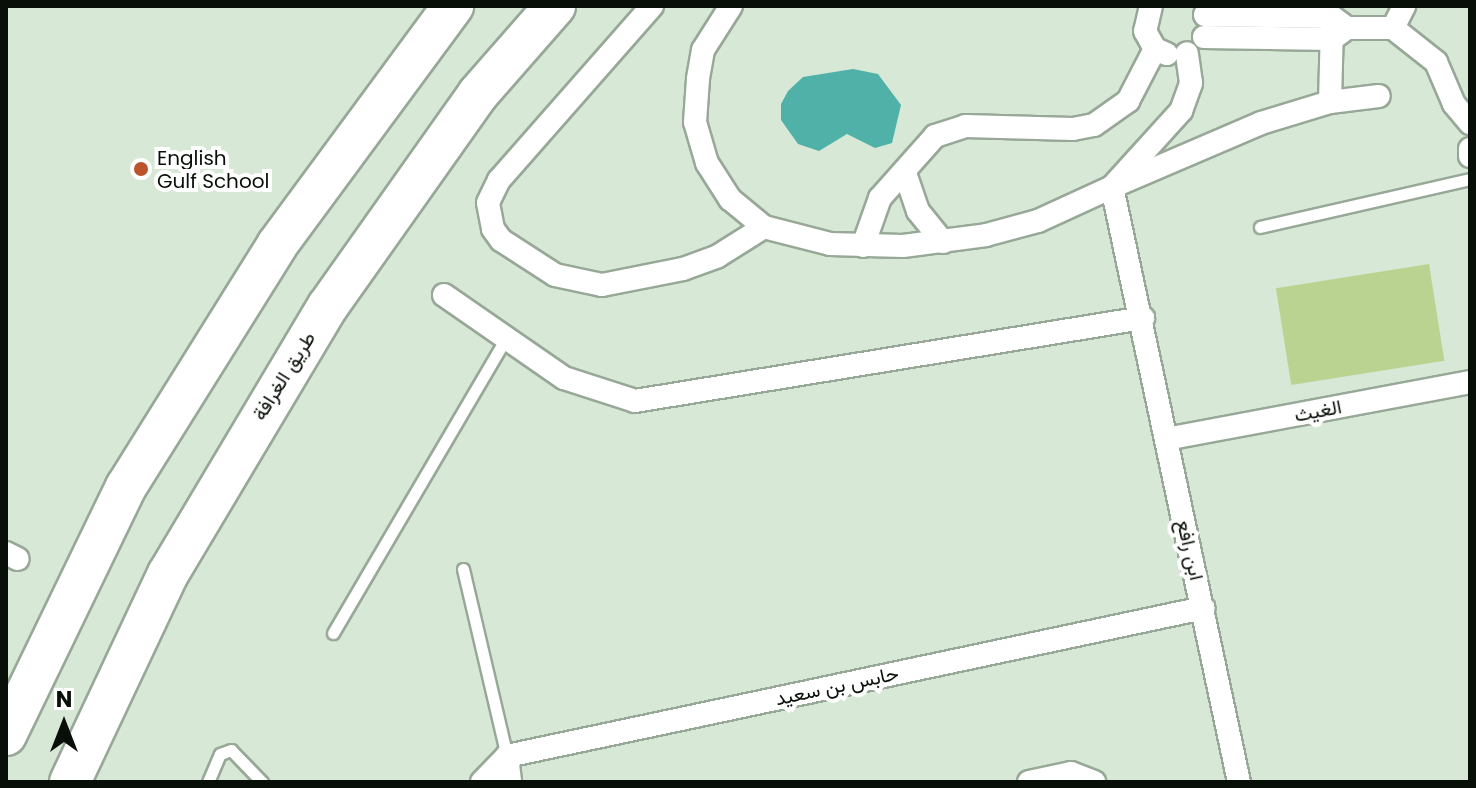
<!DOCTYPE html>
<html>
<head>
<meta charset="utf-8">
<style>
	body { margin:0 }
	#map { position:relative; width:1476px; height:788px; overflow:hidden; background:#d7e8d7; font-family:Poppins,Vazirmatn,sans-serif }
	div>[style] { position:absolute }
	.water>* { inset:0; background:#4fb1a8 }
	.building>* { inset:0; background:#bbd390; transform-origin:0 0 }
	.roads { filter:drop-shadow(2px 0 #98a898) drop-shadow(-2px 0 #98a898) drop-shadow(0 2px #98a898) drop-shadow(0 -2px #98a898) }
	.lane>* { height:11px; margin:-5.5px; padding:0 5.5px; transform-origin:5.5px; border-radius:5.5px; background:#fff }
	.street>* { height:22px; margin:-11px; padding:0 11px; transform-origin:11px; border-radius:11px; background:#fff }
	.highway>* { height:40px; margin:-20px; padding:0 20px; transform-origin:20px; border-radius:20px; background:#fff }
	.dots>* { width:22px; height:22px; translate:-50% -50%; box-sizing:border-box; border:4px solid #fff; border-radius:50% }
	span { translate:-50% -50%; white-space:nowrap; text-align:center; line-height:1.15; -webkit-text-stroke:8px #fff; paint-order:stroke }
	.poi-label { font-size:20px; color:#080e08 }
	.left { translate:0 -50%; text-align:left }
	.street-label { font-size:20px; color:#080e08 }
	.frame { position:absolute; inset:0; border:8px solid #080e08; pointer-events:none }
	.north { position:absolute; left:24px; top:684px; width:80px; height:80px; -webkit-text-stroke:6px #fff; paint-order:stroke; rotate:0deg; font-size:22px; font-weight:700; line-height:32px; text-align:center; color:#080e08 }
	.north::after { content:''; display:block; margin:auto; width:28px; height:36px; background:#080e08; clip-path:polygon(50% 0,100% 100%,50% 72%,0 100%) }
</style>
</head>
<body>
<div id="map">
	<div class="water">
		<div style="clip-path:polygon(853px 69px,878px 74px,901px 105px,892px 143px,875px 148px,847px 134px,819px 151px,798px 144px,781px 120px,781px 104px,788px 91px,803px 77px)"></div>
	</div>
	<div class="building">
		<div style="left:1429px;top:264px;width:98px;height:155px;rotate:81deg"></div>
	</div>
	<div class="roads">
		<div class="lane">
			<div style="left:1260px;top:227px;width:215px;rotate:-12.9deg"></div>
			<div style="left:463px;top:569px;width:192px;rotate:76.8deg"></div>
			<div style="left:333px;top:633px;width:342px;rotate:-59.6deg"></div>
			<div style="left:208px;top:782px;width:30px;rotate:-67deg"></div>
			<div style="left:220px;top:754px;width:12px;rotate:-20deg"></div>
			<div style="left:231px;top:750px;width:45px;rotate:45.9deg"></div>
		</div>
		<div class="street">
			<div style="left:652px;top:6px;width:232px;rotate:131.3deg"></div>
			<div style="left:499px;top:180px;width:25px;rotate:116deg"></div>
			<div style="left:488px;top:203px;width:26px;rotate:79deg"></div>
			<div style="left:493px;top:229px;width:14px;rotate:54deg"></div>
			<div style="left:501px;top:240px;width:64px;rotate:32.9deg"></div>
			<div style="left:555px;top:275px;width:48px;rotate:12deg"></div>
			<div style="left:602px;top:285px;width:83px;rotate:-11.2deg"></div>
			<div style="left:683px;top:269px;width:37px;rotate:-20deg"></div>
			<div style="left:718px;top:256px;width:54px;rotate:-32.2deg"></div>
			<div style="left:731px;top:6px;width:52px;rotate:122.5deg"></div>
			<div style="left:703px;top:50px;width:29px;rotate:100deg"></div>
			<div style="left:698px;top:79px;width:43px;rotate:94deg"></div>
			<div style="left:695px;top:122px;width:43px;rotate:73.7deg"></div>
			<div style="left:707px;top:163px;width:43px;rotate:57.4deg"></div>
			<div style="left:730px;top:199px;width:44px;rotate:39.5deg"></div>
			<div style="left:764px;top:227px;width:68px;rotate:14.4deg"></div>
			<div style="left:830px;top:244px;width:73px;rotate:1.6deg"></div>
			<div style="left:903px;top:246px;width:84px;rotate:-7.5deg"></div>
			<div style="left:986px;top:235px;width:54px;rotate:-15.1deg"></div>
			<div style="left:1038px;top:221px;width:81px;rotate:-24.7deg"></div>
			<div style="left:1112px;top:187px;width:103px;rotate:-47.8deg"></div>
			<div style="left:1181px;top:111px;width:30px;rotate:-70deg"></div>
			<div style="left:1191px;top:83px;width:30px;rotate:-98deg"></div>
			<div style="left:1151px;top:6px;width:26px;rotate:103deg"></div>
			<div style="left:1145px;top:31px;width:21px;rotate:61deg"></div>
			<div style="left:1155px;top:49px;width:13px;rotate:23deg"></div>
			<div style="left:1205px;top:15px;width:127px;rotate:0.9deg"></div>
			<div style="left:1332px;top:17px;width:19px;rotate:36deg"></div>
			<div style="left:1393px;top:28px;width:25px;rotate:-63deg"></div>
			<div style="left:1204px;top:37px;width:128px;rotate:0.9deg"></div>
			<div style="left:1332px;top:39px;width:19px;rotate:-36deg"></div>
			<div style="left:1347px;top:28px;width:46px"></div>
			<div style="left:1393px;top:28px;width:55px;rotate:38.3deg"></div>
			<div style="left:1436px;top:62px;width:46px;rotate:66.8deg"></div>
			<div style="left:1454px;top:104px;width:25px;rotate:50deg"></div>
			<div style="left:1330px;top:102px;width:75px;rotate:-88.5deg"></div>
			<div style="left:1470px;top:149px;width:7px;rotate:90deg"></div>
			<div style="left:905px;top:173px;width:40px;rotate:71.1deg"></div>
			<div style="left:918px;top:211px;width:40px;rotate:51deg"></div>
			<div style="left:863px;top:246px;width:51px;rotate:-70.5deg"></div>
			<div style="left:880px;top:198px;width:83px;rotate:-48.4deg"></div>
			<div style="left:935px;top:136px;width:32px;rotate:-18deg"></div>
			<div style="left:965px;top:126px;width:108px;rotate:1.6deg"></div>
			<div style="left:1073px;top:129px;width:21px;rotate:-11deg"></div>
			<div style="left:1094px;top:125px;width:42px;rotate:-35.2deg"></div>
			<div style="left:1128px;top:101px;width:59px;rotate:-62.6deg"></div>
			<div style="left:444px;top:295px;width:146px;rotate:34.7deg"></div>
			<div style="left:564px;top:378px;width:75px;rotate:17.9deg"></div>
			<div style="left:635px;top:401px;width:515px;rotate:-9.28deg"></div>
			<div style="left:1166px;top:439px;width:309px;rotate:-10.6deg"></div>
			<div style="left:6px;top:553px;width:13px;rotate:27deg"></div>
			<div style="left:507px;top:756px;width:26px;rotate:83deg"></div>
			<div style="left:482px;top:782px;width:36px;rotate:-46deg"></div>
			<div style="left:507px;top:756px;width:712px;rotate:-12deg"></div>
			<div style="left:1029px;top:782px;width:43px;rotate:-12.1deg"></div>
			<div style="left:1071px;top:773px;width:25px;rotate:21deg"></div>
			<div style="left:1239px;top:782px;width:608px;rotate:-102.05deg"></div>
			<div style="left:1112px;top:187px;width:162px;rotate:-23.2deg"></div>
			<div style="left:1261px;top:123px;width:72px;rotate:-16.9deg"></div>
			<div style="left:1330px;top:102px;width:49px;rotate:-7deg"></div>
		</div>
		<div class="highway">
			<div style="left:6px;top:735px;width:276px;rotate:-64.2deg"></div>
			<div style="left:126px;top:487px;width:285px;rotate:-58deg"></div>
			<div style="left:277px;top:245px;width:297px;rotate:-53.6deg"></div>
			<div style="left:70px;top:782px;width:230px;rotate:-64.8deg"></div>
			<div style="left:168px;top:574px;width:312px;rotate:-59.2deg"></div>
			<div style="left:328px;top:306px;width:260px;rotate:-54.7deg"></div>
			<div style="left:478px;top:94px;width:117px;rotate:-48.8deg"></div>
		</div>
	</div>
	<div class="dots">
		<div style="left:141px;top:169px;background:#bb542a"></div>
	</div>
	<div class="poi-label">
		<span class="left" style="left:157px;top:170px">English<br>Gulf School</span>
	</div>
	<div class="street-label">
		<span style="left:284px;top:376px;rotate:-58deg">طريق الغرافة</span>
		<span style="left:1318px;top:411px;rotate:-11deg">الغيث</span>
		<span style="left:1190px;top:550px;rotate:77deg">ابن رافع</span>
		<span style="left:837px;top:686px;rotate:-12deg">حابس بن سعيد</span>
	</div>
	<div class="frame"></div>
	<div class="north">N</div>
</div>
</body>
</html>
